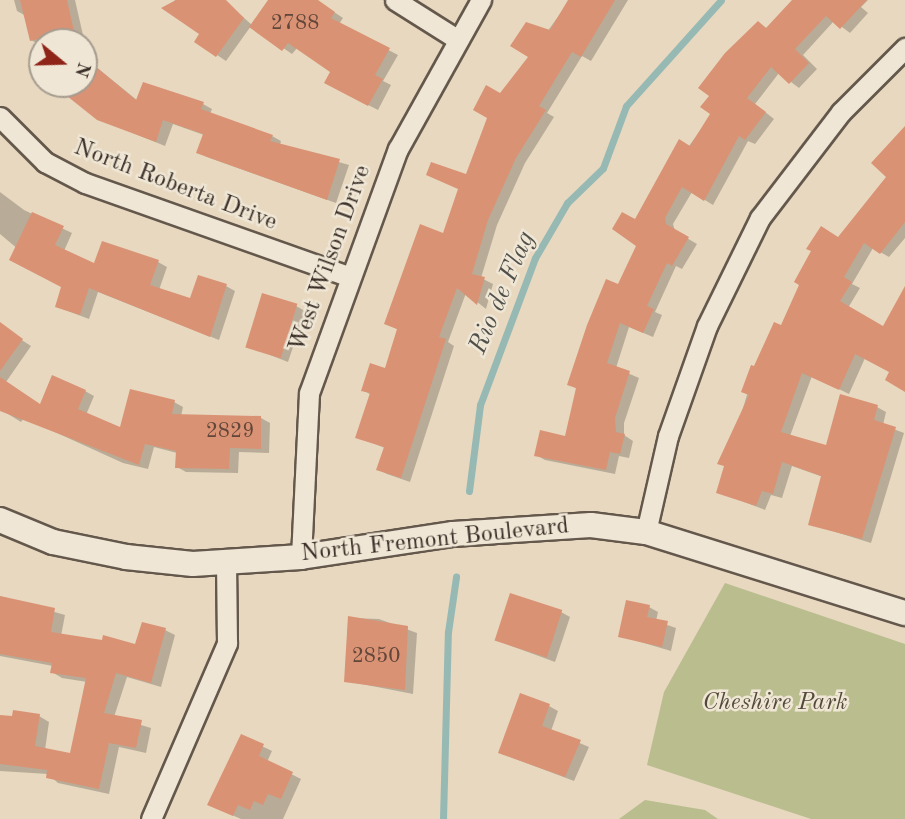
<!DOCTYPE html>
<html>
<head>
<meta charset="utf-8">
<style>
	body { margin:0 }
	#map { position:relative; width:905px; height:819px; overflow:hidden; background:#e7d8bf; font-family:"Old Standard TT",serif }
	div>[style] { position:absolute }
	.green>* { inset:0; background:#babe8f }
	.shadow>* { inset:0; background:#0003 }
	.stream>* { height:7px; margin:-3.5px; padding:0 3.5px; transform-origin:3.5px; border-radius:3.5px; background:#97b9b4 }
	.building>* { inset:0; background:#da9274; transform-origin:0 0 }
	.roads { filter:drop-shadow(2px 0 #64584c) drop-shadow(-2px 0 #64584c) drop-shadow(0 2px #64584c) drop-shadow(0 -2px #64584c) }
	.minor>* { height:19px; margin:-9.5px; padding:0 9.5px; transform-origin:9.5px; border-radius:9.5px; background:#efe6d5 }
	.tertiary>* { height:24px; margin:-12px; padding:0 12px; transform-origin:12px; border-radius:12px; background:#efe6d5 }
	span { translate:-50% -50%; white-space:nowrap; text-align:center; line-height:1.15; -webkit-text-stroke:5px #efe6d5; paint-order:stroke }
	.number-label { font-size:21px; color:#61463a }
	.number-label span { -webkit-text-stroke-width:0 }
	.street-label { font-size:24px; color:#392d26 }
	.park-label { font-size:24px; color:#534a3b; font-style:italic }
	.water-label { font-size:26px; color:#50504a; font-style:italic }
	.north { position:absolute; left:28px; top:28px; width:70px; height:70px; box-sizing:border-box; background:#efe6d5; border:2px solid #a69c8f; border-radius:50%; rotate:109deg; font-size:19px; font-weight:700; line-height:28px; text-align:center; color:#392d26 }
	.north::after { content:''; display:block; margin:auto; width:24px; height:32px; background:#8f2418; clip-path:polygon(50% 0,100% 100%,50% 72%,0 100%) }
</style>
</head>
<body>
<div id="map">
	<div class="green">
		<div style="clip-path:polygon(725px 583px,905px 644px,905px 819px,811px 819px,647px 765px,664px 692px)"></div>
		<div style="clip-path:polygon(645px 800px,705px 810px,718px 819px,619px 819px)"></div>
	</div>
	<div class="shadow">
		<div style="clip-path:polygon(14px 0,75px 0,83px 35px,40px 45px,31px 40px,26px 16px,17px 11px)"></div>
		<div style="clip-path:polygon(175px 0,224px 0,252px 25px,270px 0,316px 0,343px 18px,339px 24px,398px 55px,383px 81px,391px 85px,378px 110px,335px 88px,332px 72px,298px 47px,292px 54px,251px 26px,226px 61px,196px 41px,202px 34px,168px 10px)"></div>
		<div style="clip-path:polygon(570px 0,628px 0,591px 61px,582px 56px,547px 113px,554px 117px,525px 163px,497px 225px,481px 278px,493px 284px,486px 309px,466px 293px,448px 342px,454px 346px,410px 482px,387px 474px,378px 469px,385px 448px,357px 437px,371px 395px,363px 390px,386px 370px,399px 330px,386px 324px,444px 235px,501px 96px)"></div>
		<div style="clip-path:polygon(796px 0,868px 0,861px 7px,868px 13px,850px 33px,834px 21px,803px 55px,817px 69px,799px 88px,779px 73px,755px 104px,774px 119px,755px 144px,748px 141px,713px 205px,692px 192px,673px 224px,675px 231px,697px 244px,682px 269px,676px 266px,655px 312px,662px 315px,653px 337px,629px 327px,616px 368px,639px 378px,624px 423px,624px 435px,633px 441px,629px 458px,619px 456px,615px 474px,545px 460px,536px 455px,567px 438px,577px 389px,569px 384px,638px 246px,635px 221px,712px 114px,758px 23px,768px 29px)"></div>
		<div style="clip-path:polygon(84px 57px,138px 101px,144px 84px,203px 104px,212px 109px,210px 114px,272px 136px,281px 141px,280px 145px,349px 165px,336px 203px,207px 157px,198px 152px,204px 135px,173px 124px,165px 146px,98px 119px,55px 84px,84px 84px)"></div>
		<div style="clip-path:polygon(905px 128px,905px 238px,889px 257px,873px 248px,852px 284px,860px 288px,848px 308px,884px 328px,905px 294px,905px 390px,891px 372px,865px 358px,849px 394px,812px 376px,790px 436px,827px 447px,877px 407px,886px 412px,883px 425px,904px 433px,871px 543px,810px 524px,823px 477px,792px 466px,782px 498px,771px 495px,765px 510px,718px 492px,755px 368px,838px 239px,889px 177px)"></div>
		<div style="clip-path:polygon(0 192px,24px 210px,72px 233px,64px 251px,95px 265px,158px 262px,167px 267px,159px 290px,191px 300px,226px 286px,235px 291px,219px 340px,98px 292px,89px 319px,57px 307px,63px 287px,0 234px)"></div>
		<div style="clip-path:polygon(296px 306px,305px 311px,288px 362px,247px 346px)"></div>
		<div style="clip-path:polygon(0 326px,31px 346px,6px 382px,41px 406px,85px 391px,94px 396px,86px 415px,121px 430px,174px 402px,183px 407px,181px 416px,261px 418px,270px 423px,269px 453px,239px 452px,238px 473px,186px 472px,177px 467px,177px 453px,154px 447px,148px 469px,123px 463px,24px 418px,21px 422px,0 409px)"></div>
		<div style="clip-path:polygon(0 596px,65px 615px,61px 636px,137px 646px,165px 630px,175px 635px,161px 687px,127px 677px,114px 717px,151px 728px,146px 753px,119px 747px,109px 794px,58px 783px,48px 774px,0 771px,0 716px,39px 716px,49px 722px,45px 750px,71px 755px,87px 682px,62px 678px,52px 672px,53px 666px,0 656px)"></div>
		<div style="clip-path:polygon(649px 607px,658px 612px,656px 621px,676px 628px,671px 651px,620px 636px)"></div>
		<div style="clip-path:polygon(561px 612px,570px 617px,555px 662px,495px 640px)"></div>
		<div style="clip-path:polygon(349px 618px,379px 619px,417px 633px,413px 694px,346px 681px)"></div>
		<div style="clip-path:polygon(549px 706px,558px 711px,551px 731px,589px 747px,574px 781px,500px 753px)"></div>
		<div style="clip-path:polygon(241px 736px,272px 751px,267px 762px,301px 779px,283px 819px,241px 819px,218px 809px)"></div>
	</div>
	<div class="stream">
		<div style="left:469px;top:491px;width:87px;rotate:-82.7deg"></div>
		<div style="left:480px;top:405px;width:157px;rotate:-69.5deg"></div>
		<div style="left:535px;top:258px;width:64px;rotate:-59.8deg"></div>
		<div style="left:567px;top:203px;width:50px;rotate:-44.2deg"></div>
		<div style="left:603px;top:168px;width:66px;rotate:-69.6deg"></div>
		<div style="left:626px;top:106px;width:142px;rotate:-48.1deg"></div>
		<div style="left:443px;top:819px;width:187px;rotate:-88.5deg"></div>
		<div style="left:448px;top:632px;width:56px;rotate:-81.7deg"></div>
	</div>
	<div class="building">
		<div style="clip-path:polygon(20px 0,67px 0,74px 31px,30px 41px)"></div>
		<div style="clip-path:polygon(176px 0,226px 0,244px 18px,216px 57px,194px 42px,199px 34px,161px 8px)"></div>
		<div style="clip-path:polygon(268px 0,318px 0,335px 12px,331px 18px,390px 48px,375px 75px,383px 79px,368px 106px,324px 83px,330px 72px,288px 43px,282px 51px,249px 27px)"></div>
		<div style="clip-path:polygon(568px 0,615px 0,581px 57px,572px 52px,539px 106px,546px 110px,516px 158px,488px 220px,472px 274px,485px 277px,477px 305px,457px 288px,439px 337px,446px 339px,401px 478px,376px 470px,384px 447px,355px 438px,370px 393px,361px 391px,370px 363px,385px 368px,397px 329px,384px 324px,420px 224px,443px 233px,458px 189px,426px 175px,431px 162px,466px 174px,487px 118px,473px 110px,486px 85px,500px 93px,528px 57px,510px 46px,526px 22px,550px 30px)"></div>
		<div style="clip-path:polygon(792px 0,867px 0,840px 29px,826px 16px,795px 49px,809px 63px,789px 84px,771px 67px,747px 98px,766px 112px,745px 140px,739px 136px,704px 201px,682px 187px,665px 218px,666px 224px,689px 237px,672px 266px,667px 263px,647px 306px,654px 309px,643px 333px,620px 323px,607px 363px,630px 371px,615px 418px,616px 432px,625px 434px,620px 454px,610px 452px,606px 470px,534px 456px,540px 430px,565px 436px,576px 388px,567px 385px,587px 325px,606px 279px,618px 284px,636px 246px,612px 229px,622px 212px,635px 219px,679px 139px,690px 146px,710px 114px,700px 107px,709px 96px,698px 88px,725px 53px,758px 21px,766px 28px)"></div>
		<div style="clip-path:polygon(84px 57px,136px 100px,143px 82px,204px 102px,201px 109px,273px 135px,270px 141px,340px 159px,327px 200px,196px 153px,203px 134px,163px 120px,156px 142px,97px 120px,52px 84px,84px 84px)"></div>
		<div style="clip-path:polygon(905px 126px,905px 222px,880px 254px,864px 243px,844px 277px,852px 282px,840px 301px,883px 326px,905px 286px,905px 392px,885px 380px,889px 372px,855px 354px,839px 390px,802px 373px,781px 432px,826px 445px,840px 394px,878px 405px,874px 420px,896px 427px,862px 539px,808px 525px,821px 476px,782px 462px,773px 494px,762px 491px,756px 506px,716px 493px,724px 466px,717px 464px,749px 395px,741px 392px,751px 365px,754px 366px,774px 322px,781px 325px,799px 285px,794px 282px,811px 251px,806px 249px,821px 226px,838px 237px,886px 177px,871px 163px)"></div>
		<div style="clip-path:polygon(32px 212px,64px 226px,55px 245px,94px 263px,102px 241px,159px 260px,150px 285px,190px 298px,198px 275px,227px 284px,210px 337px,89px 288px,80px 315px,55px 307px,61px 287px,9px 260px)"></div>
		<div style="left:262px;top:293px;width:37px;height:57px;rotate:17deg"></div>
		<div style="clip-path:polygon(0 322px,23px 339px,0 371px)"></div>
		<div style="clip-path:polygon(52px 375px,86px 390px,78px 409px,120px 427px,130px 389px,175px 400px,172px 414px,261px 416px,261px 449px,230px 448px,229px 469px,175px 468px,176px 451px,145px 444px,139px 465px,0 411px,0 377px,40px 404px)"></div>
		<div style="left:510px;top:593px;width:55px;height:50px;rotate:18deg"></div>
		<div style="clip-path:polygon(0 596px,55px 608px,51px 632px,102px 640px,103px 635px,135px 644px,142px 622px,166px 628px,151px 683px,116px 673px,104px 713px,142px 720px,136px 748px,109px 743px,99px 789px,46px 778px,47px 770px,0 764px,0 715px,12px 716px,13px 710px,40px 714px,35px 746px,70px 753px,86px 678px,50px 673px,52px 663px,0 654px)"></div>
		<div style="clip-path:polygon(626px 600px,650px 605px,647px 617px,668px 621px,662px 647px,618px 637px)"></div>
		<div style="clip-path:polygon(348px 616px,408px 626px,405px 690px,344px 682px)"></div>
		<div style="clip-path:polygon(520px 693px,550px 704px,542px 726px,581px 740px,565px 777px,498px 753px)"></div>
		<div style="clip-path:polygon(241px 734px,264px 744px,259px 756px,293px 772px,281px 799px,268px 794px,263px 805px,254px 801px,250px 810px,238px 805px,233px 816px,207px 805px)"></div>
	</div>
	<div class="roads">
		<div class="minor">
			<div style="left:395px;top:0;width:73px;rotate:32.2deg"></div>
			<div style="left:0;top:117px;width:64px;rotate:45deg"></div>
			<div style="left:45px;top:162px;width:45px;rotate:27.7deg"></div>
			<div style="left:85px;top:183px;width:279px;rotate:19.5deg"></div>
			<div style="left:646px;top:532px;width:98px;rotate:-77.1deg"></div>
			<div style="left:668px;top:436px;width:117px;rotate:-70.5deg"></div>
			<div style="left:707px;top:326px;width:120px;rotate:-63.9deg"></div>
			<div style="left:760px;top:218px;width:133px;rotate:-52.6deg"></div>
			<div style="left:841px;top:112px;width:91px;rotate:-45deg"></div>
			<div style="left:301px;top:557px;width:164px;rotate:-87.2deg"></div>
			<div style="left:309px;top:393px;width:260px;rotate:-70deg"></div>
			<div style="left:398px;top:149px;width:171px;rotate:-60.9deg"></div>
			<div style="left:151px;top:819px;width:192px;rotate:-66.6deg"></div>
			<div style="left:227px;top:643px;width:81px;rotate:-90.7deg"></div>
		</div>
		<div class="tertiary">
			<div style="left:0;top:520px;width:57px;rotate:22.5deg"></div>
			<div style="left:53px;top:542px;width:75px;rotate:11.6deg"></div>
			<div style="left:126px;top:557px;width:67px;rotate:6deg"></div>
			<div style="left:193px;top:564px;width:108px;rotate:-3.7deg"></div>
			<div style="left:301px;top:557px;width:154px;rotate:-8.6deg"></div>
			<div style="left:453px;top:534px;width:138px;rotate:-3.7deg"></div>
			<div style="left:591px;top:525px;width:55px;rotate:7.3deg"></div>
			<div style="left:646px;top:532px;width:271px;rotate:17.4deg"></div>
		</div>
	</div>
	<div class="number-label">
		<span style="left:295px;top:24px">2788</span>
		<span style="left:230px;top:432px">2829</span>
		<span style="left:376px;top:657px">2850</span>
	</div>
	<div class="street-label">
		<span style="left:175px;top:186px;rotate:21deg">North Roberta Drive</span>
		<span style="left:331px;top:259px;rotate:-70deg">West Wilson Drive</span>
		<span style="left:435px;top:541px;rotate:-6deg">North Fremont Boulevard</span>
	</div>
	<div class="park-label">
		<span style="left:775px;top:704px">Cheshire Park</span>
	</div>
	<div class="water-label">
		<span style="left:503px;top:293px;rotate:-67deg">Rio de Flag</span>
	</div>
	<div class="north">N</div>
</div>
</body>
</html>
